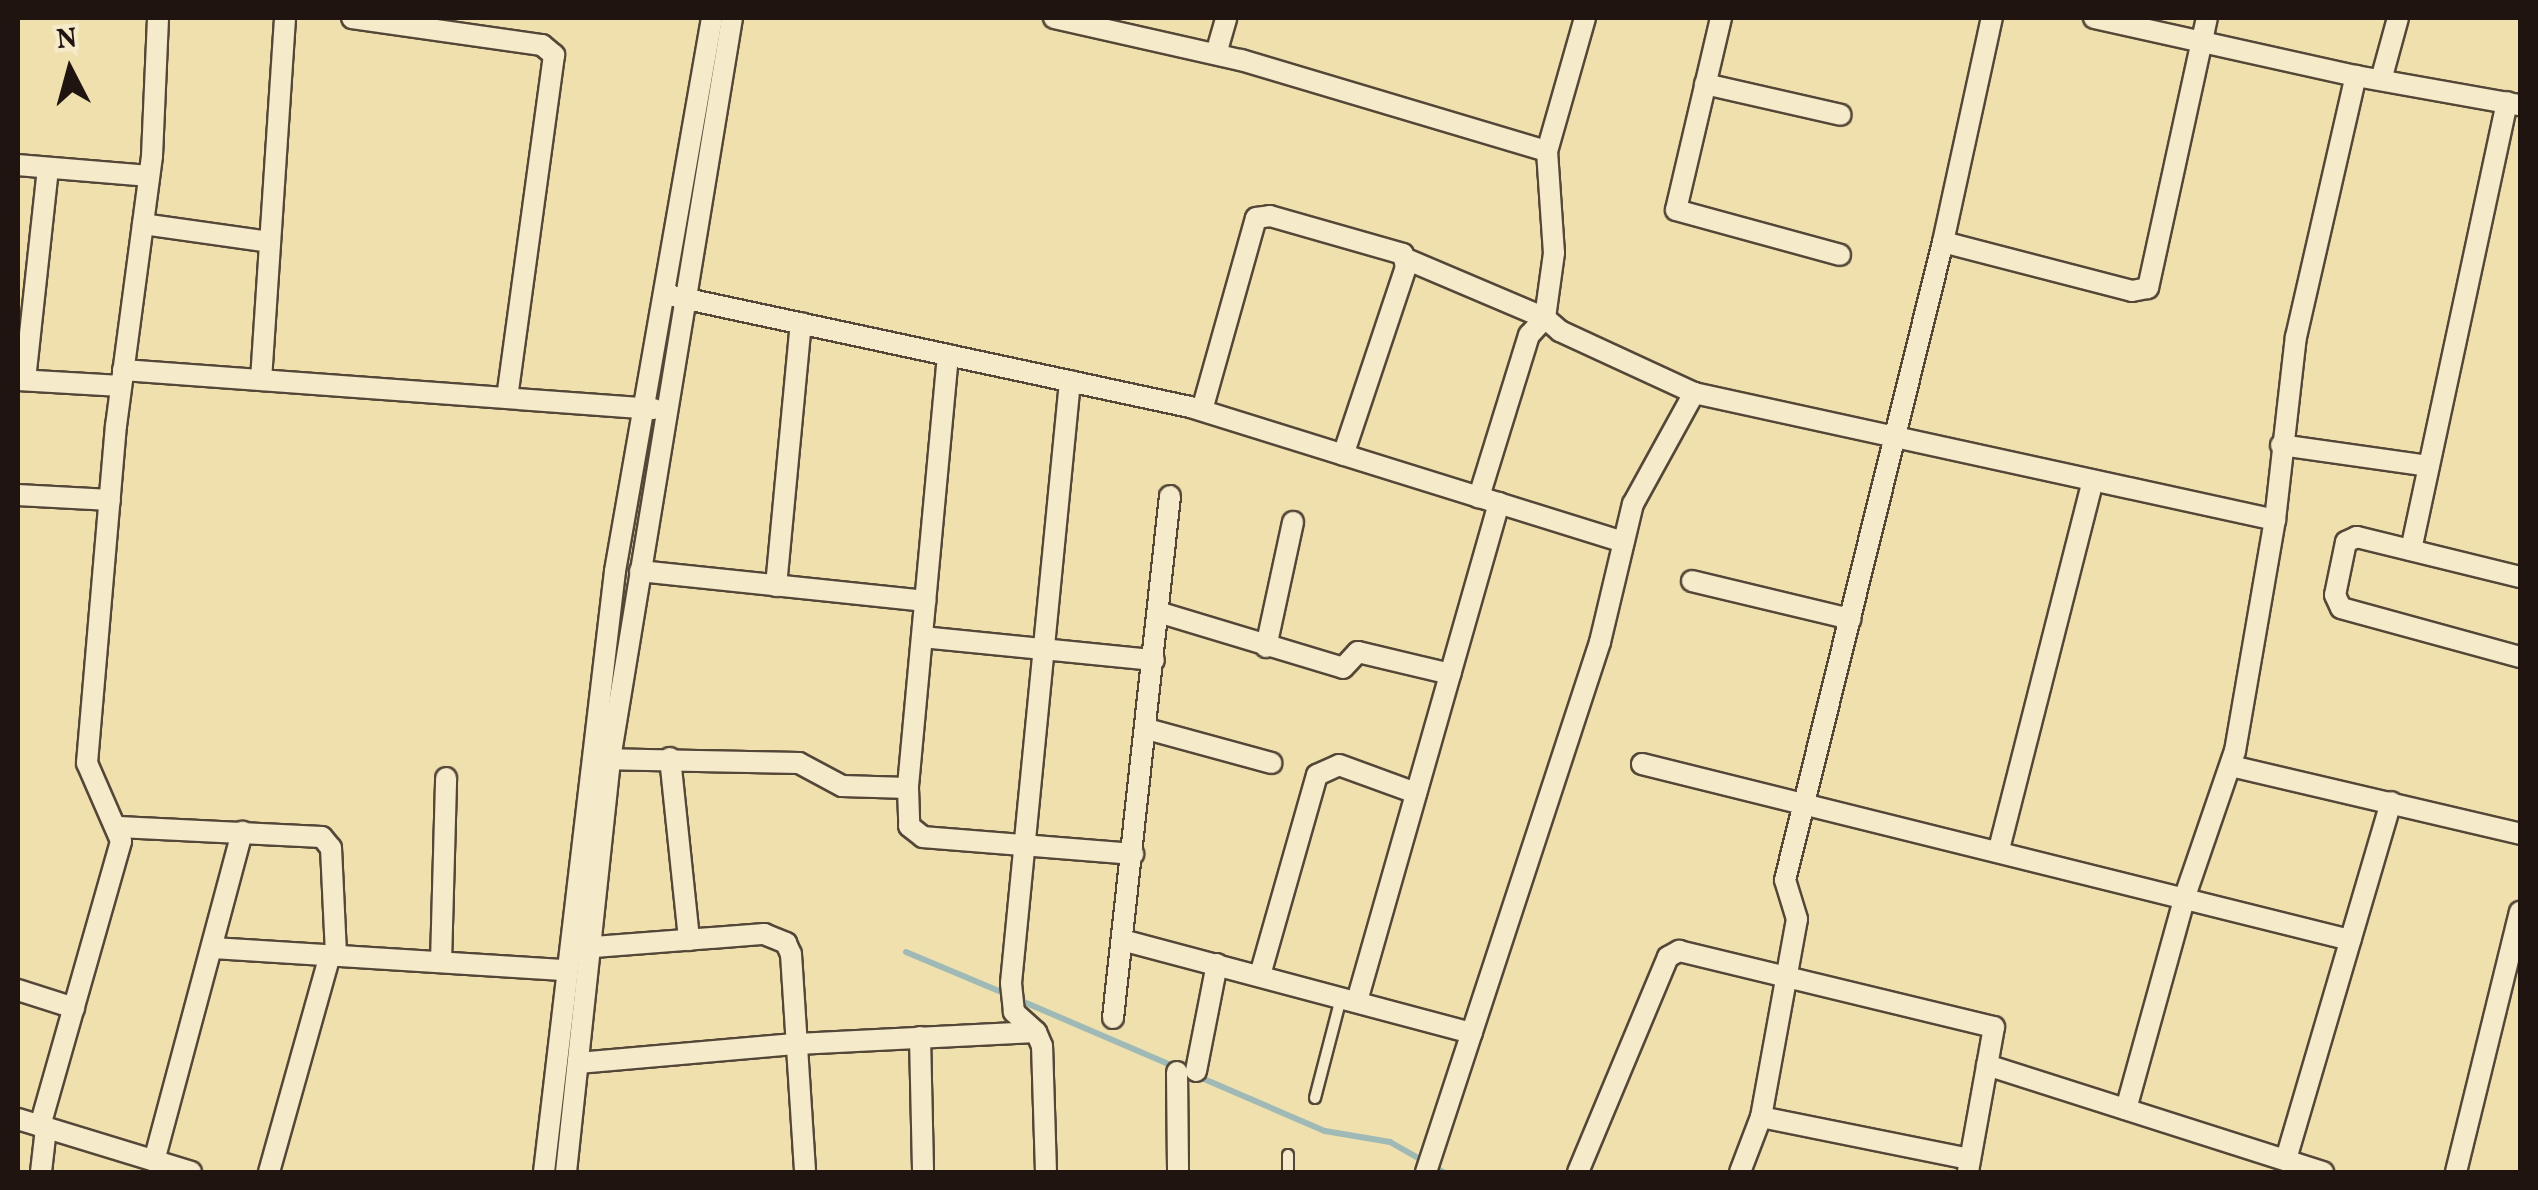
<!DOCTYPE html>
<html>
<head>
<meta charset="utf-8">
<style>
	body { margin:0 }
	#map { position:relative; width:2538px; height:1190px; overflow:hidden; background:#efe0ae; font-family:Vollkorn,serif }
	div>[style] { position:absolute }
	.stream>* { height:6px; margin:-3px; padding:0 3px; transform-origin:3px; border-radius:3px; background:#9fbab6 }
	.roads { filter:drop-shadow(2px 0 #544738) drop-shadow(-2px 0 #544738) drop-shadow(0 2px #544738) drop-shadow(0 -2px #544738) }
	.lane>* { height:10px; margin:-5px; padding:0 5px; transform-origin:5px; border-radius:5px; background:#f5ebca }
	.street>* { height:20px; margin:-10px; padding:0 10px; transform-origin:10px; border-radius:10px; background:#f5ebca }
	span { translate:-50% -50%; white-space:nowrap; text-align:center; line-height:1.15; -webkit-text-stroke:8px #f5ebca; paint-order:stroke }
	.frame { position:absolute; inset:0; border:20px solid #201410; pointer-events:none }
	.north { position:absolute; left:20px; top:20px; width:100px; height:100px; -webkit-text-stroke:8px #f5ebca; paint-order:stroke; rotate:354deg; font-size:28px; font-weight:700; line-height:40px; text-align:center; color:#201410 }
	.north::after { content:''; display:block; margin:auto; width:35px; height:45px; background:#201410; clip-path:polygon(50% 0,100% 100%,50% 72%,0 100%) }
</style>
</head>
<body>
<div id="map">
	<div class="stream">
		<div style="left:906px;top:952px;width:108px;rotate:22.8deg"></div>
		<div style="left:1017px;top:999px;width:173px;rotate:23.2deg"></div>
		<div style="left:1197px;top:1076px;width:139px;rotate:23.3deg"></div>
		<div style="left:1325px;top:1131px;width:66px;rotate:9.6deg"></div>
		<div style="left:1390px;top:1142px;width:61px;rotate:29.5deg"></div>
	</div>
	<div class="roads">
		<div class="lane">
			<div style="left:1315px;top:1098px;width:103px;rotate:-75.4deg"></div>
			<div style="left:1288px;top:1155px;width:17px;rotate:90deg"></div>
		</div>
		<div class="street">
			<div style="left:352px;top:18px;width:192px;rotate:8.1deg"></div>
			<div style="left:542px;top:45px;width:16px;rotate:40deg"></div>
			<div style="left:554px;top:55px;width:346px;rotate:97.8deg"></div>
			<div style="left:1054px;top:18px;width:192px;rotate:12.7deg"></div>
			<div style="left:1241px;top:60px;width:319px;rotate:16.6deg"></div>
			<div style="left:1585px;top:18px;width:138px;rotate:105.9deg"></div>
			<div style="left:1547px;top:151px;width:102px;rotate:86.1deg"></div>
			<div style="left:1554px;top:253px;width:66px;rotate:97.9deg"></div>
			<div style="left:1545px;top:318px;width:20px;rotate:41deg"></div>
			<div style="left:1560px;top:331px;width:148px;rotate:24.8deg"></div>
			<div style="left:1721px;top:18px;width:197px;rotate:103.2deg"></div>
			<div style="left:1676px;top:210px;width:170px;rotate:15.3deg"></div>
			<div style="left:2094px;top:18px;width:268px;rotate:12.5deg"></div>
			<div style="left:2356px;top:76px;width:166px;rotate:10.1deg"></div>
			<div style="left:1216px;top:54px;width:37px;rotate:-74deg"></div>
			<div style="left:2381px;top:80px;width:64px;rotate:-74.7deg"></div>
			<div style="left:1705px;top:84px;width:139px;rotate:12.8deg"></div>
			<div style="left:18px;top:165px;width:131px;rotate:4.8deg"></div>
			<div style="left:143px;top:224px;width:128px;rotate:8.1deg"></div>
			<div style="left:1943px;top:242px;width:195px;rotate:14.5deg"></div>
			<div style="left:2132px;top:291px;width:16px;rotate:-11deg"></div>
			<div style="left:2148px;top:288px;width:276px;rotate:-77.7deg"></div>
			<div style="left:1406px;top:259px;width:151px;rotate:23deg"></div>
			<div style="left:1545px;top:318px;width:23px;rotate:133deg"></div>
			<div style="left:1529px;top:335px;width:170px;rotate:107.2deg"></div>
			<div style="left:673px;top:296px;width:529px;rotate:12.12deg"></div>
			<div style="left:1190px;top:407px;width:454px;rotate:17.3deg"></div>
			<div style="left:948px;top:355px;width:435px;rotate:95.3deg"></div>
			<div style="left:908px;top:788px;width:38px;rotate:88deg"></div>
			<div style="left:909px;top:826px;width:18px;rotate:38deg"></div>
			<div style="left:923px;top:837px;width:211px;rotate:4.6deg"></div>
			<div style="left:123px;top:370px;width:532px;rotate:4.2deg"></div>
			<div style="left:18px;top:380px;width:103px;rotate:3.3deg"></div>
			<div style="left:25px;top:380px;width:213px;rotate:-83.8deg"></div>
			<div style="left:261px;top:380px;width:363px;rotate:-86.2deg"></div>
			<div style="left:1202px;top:410px;width:199px;rotate:-74.3deg"></div>
			<div style="left:1256px;top:218px;width:14px;rotate:-8deg"></div>
			<div style="left:1270px;top:216px;width:138px;rotate:15.9deg"></div>
			<div style="left:1403px;top:254px;width:13px;rotate:77deg"></div>
			<div style="left:1406px;top:267px;width:198px;rotate:108.5deg"></div>
			<div style="left:2281px;top:445px;width:149px;rotate:8.1deg"></div>
			<div style="left:18px;top:495px;width:92px;rotate:3.1deg"></div>
			<div style="left:2411px;top:550px;width:458px;rotate:-77.9deg"></div>
			<div style="left:640px;top:571px;width:287px;rotate:6deg"></div>
			<div style="left:2520px;top:577px;width:168px;rotate:-166.2deg"></div>
			<div style="left:2357px;top:537px;width:12px;rotate:156deg"></div>
			<div style="left:2346px;top:542px;width:54px;rotate:101.7deg"></div>
			<div style="left:2335px;top:595px;width:14px;rotate:65deg"></div>
			<div style="left:2341px;top:608px;width:186px;rotate:15.3deg"></div>
			<div style="left:1692px;top:581px;width:163px;rotate:13.5deg"></div>
			<div style="left:776px;top:586px;width:264px;rotate:-84.6deg"></div>
			<div style="left:1158px;top:612px;width:193px;rotate:16.8deg"></div>
			<div style="left:1343px;top:668px;width:22px;rotate:-47deg"></div>
			<div style="left:1358px;top:652px;width:95px;rotate:13.4deg"></div>
			<div style="left:922px;top:637px;width:233px;rotate:5.7deg"></div>
			<div style="left:1266px;top:647px;width:128px;rotate:-77.8deg"></div>
			<div style="left:1147px;top:729px;width:129px;rotate:15.3deg"></div>
			<div style="left:670px;top:758px;width:183px;rotate:84deg"></div>
			<div style="left:597px;top:759px;width:202px;rotate:1.1deg"></div>
			<div style="left:799px;top:763px;width:49px;rotate:28.1deg"></div>
			<div style="left:842px;top:786px;width:66px;rotate:1.7deg"></div>
			<div style="left:1642px;top:764px;width:730px;rotate:13.96deg"></div>
			<div style="left:2231px;top:766px;width:297px;rotate:13.2deg"></div>
			<div style="left:119px;top:827px;width:203px;rotate:2.8deg"></div>
			<div style="left:322px;top:837px;width:14px;rotate:51deg"></div>
			<div style="left:331px;top:848px;width:108px;rotate:87.3deg"></div>
			<div style="left:1999px;top:849px;width:380px;rotate:-75.7deg"></div>
			<div style="left:1122px;top:940px;width:362px;rotate:14.9deg"></div>
			<div style="left:213px;top:948px;width:354px;rotate:3.6deg"></div>
			<div style="left:581px;top:948px;width:184px;rotate:-4.4deg"></div>
			<div style="left:764px;top:934px;width:24px;rotate:22deg"></div>
			<div style="left:786px;top:943px;width:12px;rotate:66deg"></div>
			<div style="left:791px;top:954px;width:218px;rotate:86.3deg"></div>
			<div style="left:441px;top:962px;width:184px;rotate:-88.4deg"></div>
			<div style="left:1260px;top:975px;width:208px;rotate:-74.1deg"></div>
			<div style="left:1317px;top:775px;width:24px;rotate:-24deg"></div>
			<div style="left:1339px;top:765px;width:82px;rotate:20deg"></div>
			<div style="left:18px;top:990px;width:59px;rotate:17.8deg"></div>
			<div style="left:1357px;top:1001px;width:518px;rotate:-74.08deg"></div>
			<div style="left:1113px;top:1018px;width:525px;rotate:-83.77deg"></div>
			<div style="left:920px;top:1037px;width:135px;rotate:88.7deg"></div>
			<div style="left:578px;top:1063px;width:220px;rotate:-5deg"></div>
			<div style="left:797px;top:1044px;width:239px;rotate:-2.9deg"></div>
			<div style="left:1987px;top:1065px;width:353px;rotate:17.7deg"></div>
			<div style="left:1196px;top:1071px;width:109px;rotate:-78.9deg"></div>
			<div style="left:1177px;top:1072px;width:100px;rotate:89.4deg"></div>
			<div style="left:2126px;top:1109px;width:221px;rotate:-74.5deg"></div>
			<div style="left:2185px;top:896px;width:153px;rotate:-71deg"></div>
			<div style="left:2235px;top:751px;width:234px;rotate:-80.2deg"></div>
			<div style="left:2275px;top:520px;width:184px;rotate:-83.5deg"></div>
			<div style="left:2296px;top:337px;width:268px;rotate:-77.1deg"></div>
			<div style="left:1761px;top:1117px;width:213px;rotate:11.4deg"></div>
			<div style="left:18px;top:1119px;width:181px;rotate:17deg"></div>
			<div style="left:40px;top:1126px;width:296px;rotate:-74.1deg"></div>
			<div style="left:121px;top:841px;width:85px;rotate:-113.6deg"></div>
			<div style="left:87px;top:763px;width:338px;rotate:-85.1deg"></div>
			<div style="left:116px;top:426px;width:272px;rotate:-82.4deg"></div>
			<div style="left:152px;top:156px;width:138px;rotate:-87.5deg"></div>
			<div style="left:2286px;top:1159px;width:372px;rotate:-73.6deg"></div>
			<div style="left:154px;top:1161px;width:341px;rotate:-75deg"></div>
			<div style="left:41px;top:1172px;width:44px;rotate:-83.5deg"></div>
			<div style="left:269px;top:1172px;width:225px;rotate:-74.3deg"></div>
			<div style="left:544px;top:1172px;width:605px;rotate:-83.26deg"></div>
			<div style="left:615px;top:571px;width:561px;rotate:-80.05deg"></div>
			<div style="left:566px;top:1172px;width:415px;rotate:-83.9deg"></div>
			<div style="left:610px;top:759px;width:751px;rotate:-80.65deg"></div>
			<div style="left:1046px;top:1172px;width:126px;rotate:-91.8deg"></div>
			<div style="left:1042px;top:1046px;width:15px;rotate:-113deg"></div>
			<div style="left:1036px;top:1032px;width:30px;rotate:-138deg"></div>
			<div style="left:1014px;top:1012px;width:29px;rotate:-96deg"></div>
			<div style="left:1011px;top:983px;width:605px;rotate:-84.4deg"></div>
			<div style="left:1426px;top:1172px;width:558px;rotate:-71.82deg"></div>
			<div style="left:1600px;top:642px;width:142px;rotate:-76.6deg"></div>
			<div style="left:1633px;top:504px;width:127px;rotate:-61.2deg"></div>
			<div style="left:1694px;top:393px;width:595px;rotate:12.33deg"></div>
			<div style="left:1578px;top:1172px;width:233px;rotate:-67.3deg"></div>
			<div style="left:1668px;top:957px;width:13px;rotate:-29deg"></div>
			<div style="left:1679px;top:951px;width:324px;rotate:13.6deg"></div>
			<div style="left:1994px;top:1027px;width:147px;rotate:100.2deg"></div>
			<div style="left:1740px;top:1172px;width:59px;rotate:-69.1deg"></div>
			<div style="left:1761px;top:1117px;width:201px;rotate:-79.7deg"></div>
			<div style="left:1797px;top:919px;width:41px;rotate:-107.1deg"></div>
			<div style="left:1785px;top:880px;width:657px;rotate:-76.09deg"></div>
			<div style="left:1943px;top:242px;width:229px;rotate:-77.7deg"></div>
			<div style="left:2456px;top:1172px;width:268px;rotate:-76.2deg"></div>
		</div>
	</div>
	<div class="frame"></div>
	<div class="north">N</div>
</div>
</body>
</html>
